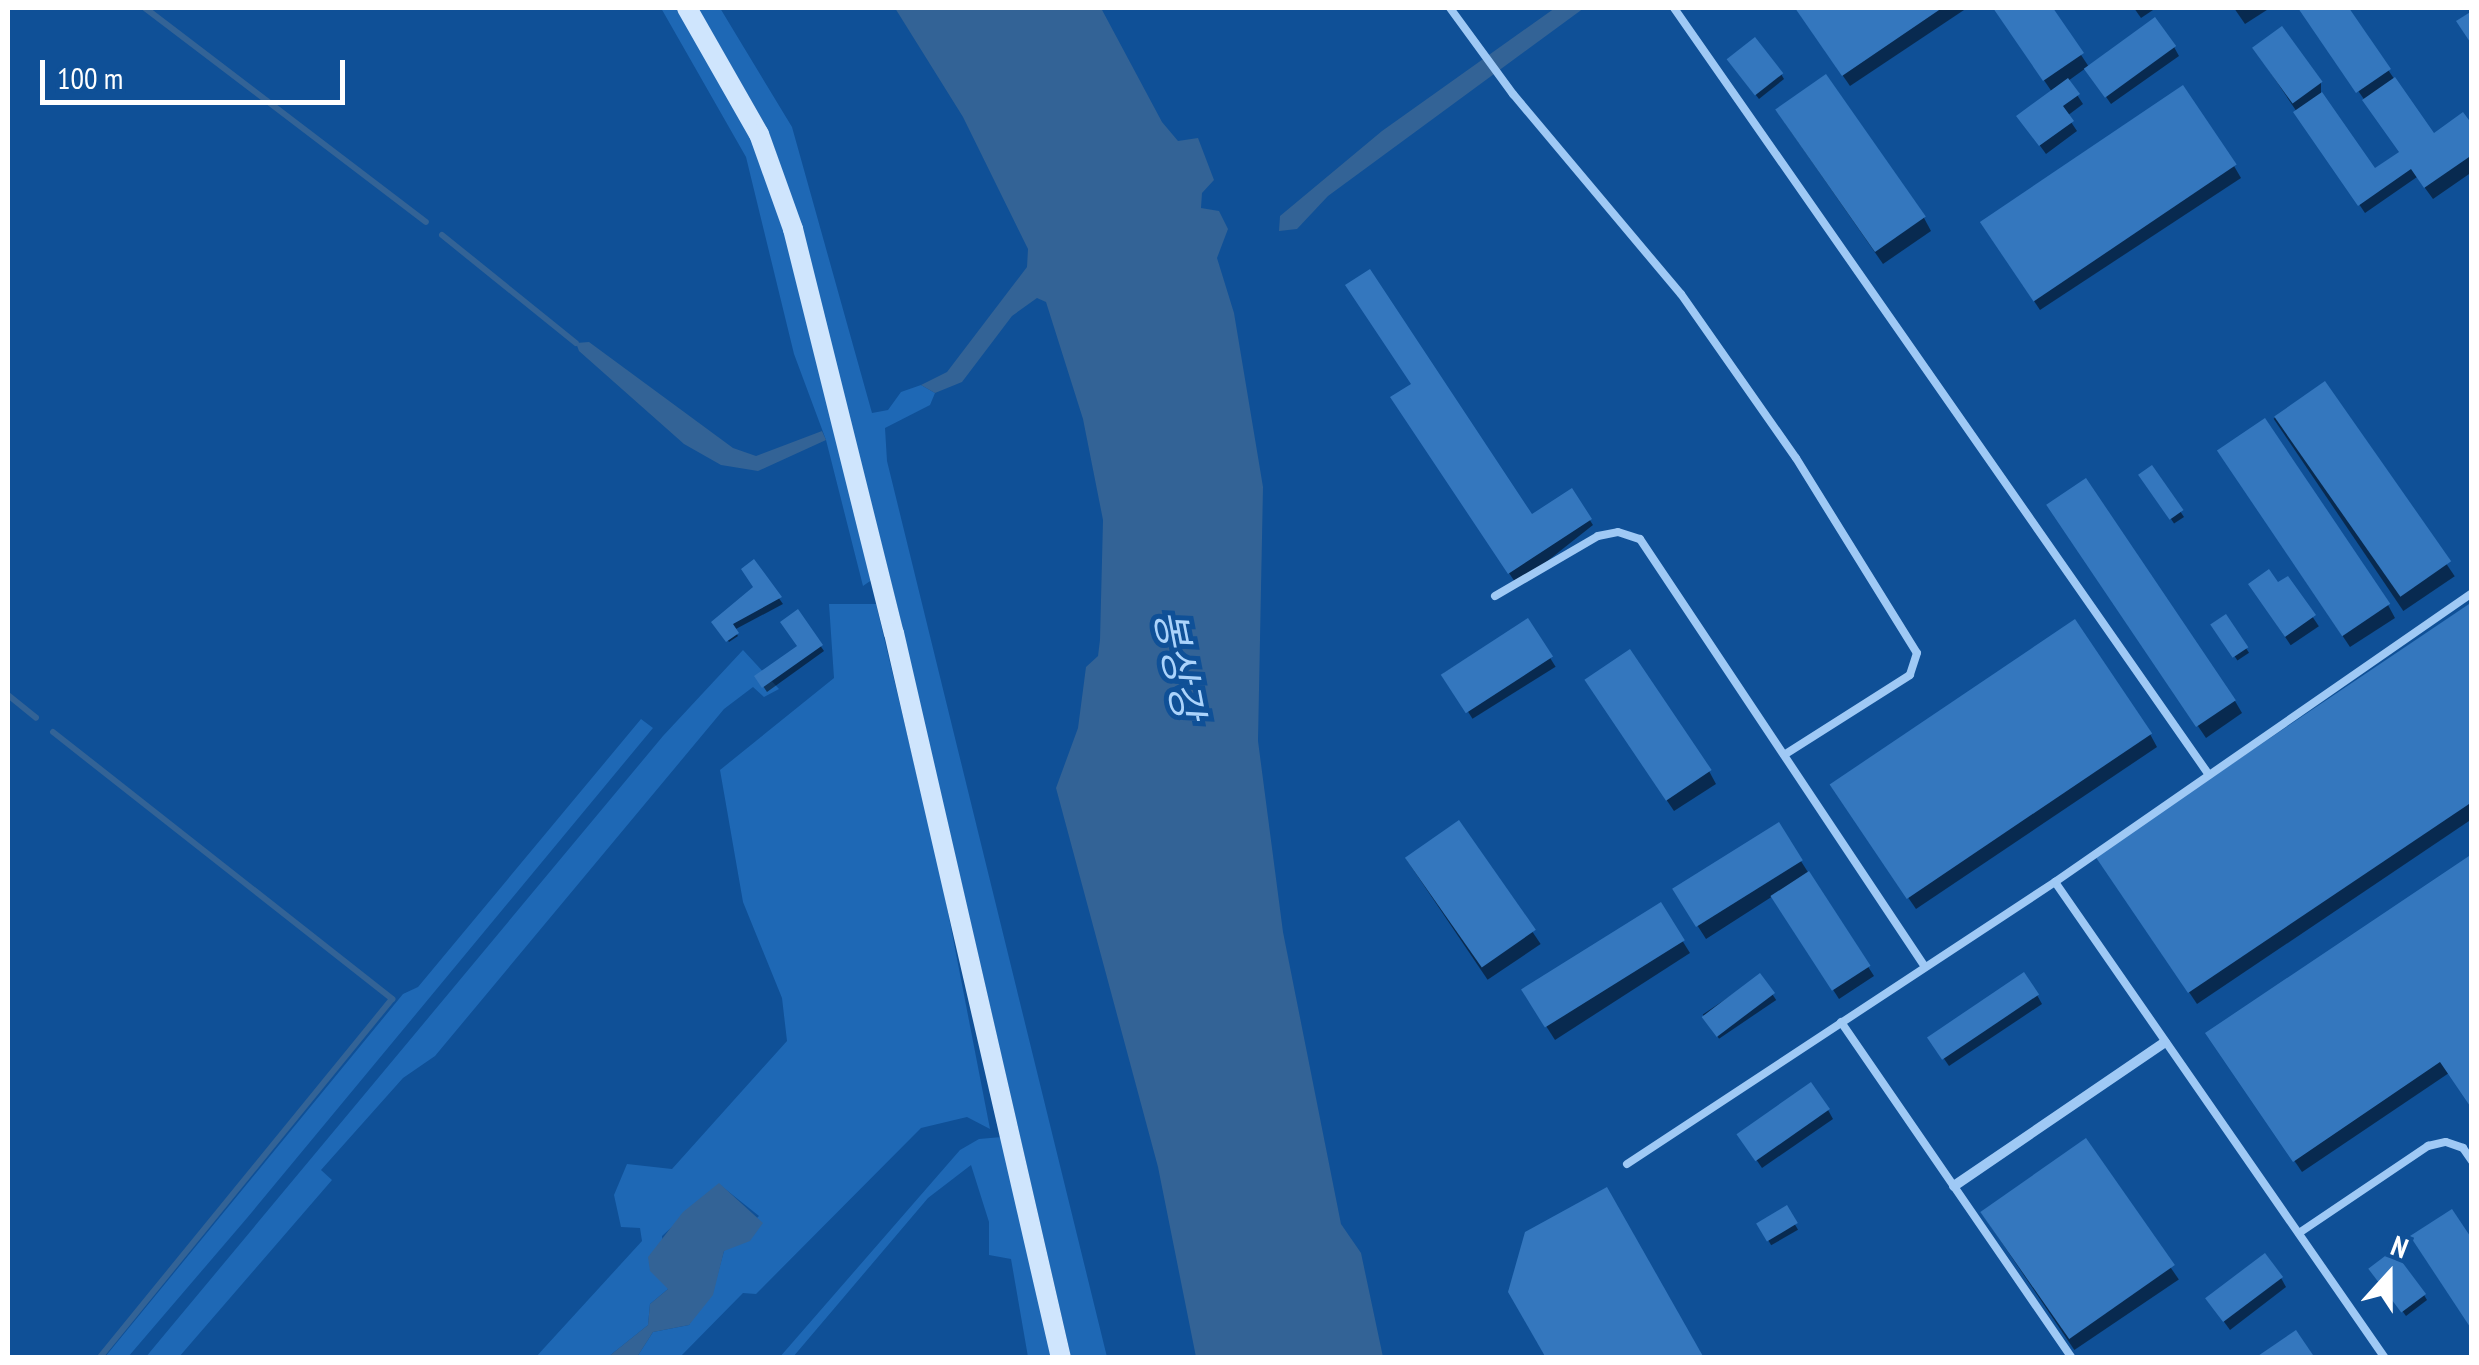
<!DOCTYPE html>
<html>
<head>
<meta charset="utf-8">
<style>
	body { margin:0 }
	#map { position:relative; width:2479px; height:1365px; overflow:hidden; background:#0f5097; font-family:"PT Sans Narrow","Noto Sans KR",sans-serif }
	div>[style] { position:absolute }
	.green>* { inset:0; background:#1e68b5 }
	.water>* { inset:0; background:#336396 }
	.shadow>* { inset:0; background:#0007; transform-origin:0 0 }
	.stream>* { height:6px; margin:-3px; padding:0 3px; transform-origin:3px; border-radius:3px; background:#336396 }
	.building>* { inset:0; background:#3477be; transform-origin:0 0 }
	.lane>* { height:8px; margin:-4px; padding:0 4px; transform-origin:4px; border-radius:4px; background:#9fc9f5 }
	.street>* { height:10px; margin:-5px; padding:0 5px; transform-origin:5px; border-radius:5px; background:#9fc9f5 }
	.secondary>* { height:20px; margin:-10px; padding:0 10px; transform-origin:10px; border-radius:10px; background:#cfe5fd }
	span { translate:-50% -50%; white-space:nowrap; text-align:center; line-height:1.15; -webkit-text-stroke:10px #0f5097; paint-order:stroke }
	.water-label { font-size:40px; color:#abd3fb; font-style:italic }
	.frame { position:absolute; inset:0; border:10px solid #fff; pointer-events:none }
	.north { position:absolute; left:2339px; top:1225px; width:100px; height:100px; -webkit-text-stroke:8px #0f5097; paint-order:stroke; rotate:21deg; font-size:28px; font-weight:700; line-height:40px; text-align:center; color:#fff }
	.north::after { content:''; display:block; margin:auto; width:35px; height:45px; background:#fff; clip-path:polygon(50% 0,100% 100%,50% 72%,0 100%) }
	.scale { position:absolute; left:40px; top:60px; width:305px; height:45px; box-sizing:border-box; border:5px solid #fff; border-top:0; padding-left:12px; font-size:30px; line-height:35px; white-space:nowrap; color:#fff; -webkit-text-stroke:8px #0f5097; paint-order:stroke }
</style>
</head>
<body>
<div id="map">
	<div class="green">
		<div style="clip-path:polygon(661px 8px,680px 8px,743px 116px,776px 196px,873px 579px,863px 586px,826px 440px,794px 354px,746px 157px)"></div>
		<div style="clip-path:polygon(698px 8px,720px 8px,792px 127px,872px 413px,888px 410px,901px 392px,921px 385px,935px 393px,930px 405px,885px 428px,887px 461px,1107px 1357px,1071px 1357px,903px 630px,802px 227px,768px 130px)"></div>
		<div style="clip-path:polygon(829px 604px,876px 604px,941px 876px,990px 1129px,967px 1117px,921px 1128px,756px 1294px,743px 1293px,680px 1357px,637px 1357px,653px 1332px,689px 1325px,716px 1280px,724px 1251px,759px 1216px,719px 1184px,662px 1236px,668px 1289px,650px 1304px,648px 1325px,608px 1357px,535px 1358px,642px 1241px,640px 1228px,621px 1227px,614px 1195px,627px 1164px,672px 1169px,787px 1041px,782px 998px,743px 902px,720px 770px,834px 678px)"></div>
		<div style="clip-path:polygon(743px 650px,779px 689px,764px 697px,753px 687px,724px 709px,435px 1056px,403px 1078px,321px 1170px,332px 1180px,179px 1357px,145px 1358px,663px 736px)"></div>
		<div style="clip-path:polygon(641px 719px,653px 728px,247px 1218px,128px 1357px,105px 1357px,403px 994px,418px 987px)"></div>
		<div style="clip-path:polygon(1002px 1137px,1053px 1357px,1028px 1357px,1011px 1259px,989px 1255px,989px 1222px,971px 1165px,928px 1198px,793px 1357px,779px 1358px,960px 1150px,979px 1139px)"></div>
	</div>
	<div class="water">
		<div style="clip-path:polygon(895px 8px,1101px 8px,1162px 122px,1178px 141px,1198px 138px,1214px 180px,1202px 193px,1201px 208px,1219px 211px,1228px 229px,1217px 258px,1234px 313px,1263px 487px,1258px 741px,1283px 932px,1341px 1224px,1361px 1253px,1383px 1357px,1196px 1357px,1158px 1167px,1056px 788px,1078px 728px,1086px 667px,1098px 656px,1100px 640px,1103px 520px,1083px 419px,1046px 302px,1037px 298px,1012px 316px,962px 382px,935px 393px,921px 385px,947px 372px,1027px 267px,1028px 249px,963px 117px)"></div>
		<div style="clip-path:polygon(1555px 8px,1584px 8px,1328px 196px,1297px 229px,1279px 231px,1280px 216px,1382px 131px)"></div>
		<div style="clip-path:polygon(589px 342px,733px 448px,756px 456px,822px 431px,826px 440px,758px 471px,721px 465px,684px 444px,579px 351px,576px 343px)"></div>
		<div style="clip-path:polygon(719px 1183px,763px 1223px,750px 1241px,724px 1251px,713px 1295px,689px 1325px,653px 1332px,637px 1357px,608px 1357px,648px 1325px,650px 1304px,668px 1289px,650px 1271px,648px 1257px,683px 1212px)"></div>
	</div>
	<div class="shadow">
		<div style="clip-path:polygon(1796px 8px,1967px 8px,1850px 86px)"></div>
		<div style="clip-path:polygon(1995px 8px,2050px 8px,2089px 67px,2174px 47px,2179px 56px,2111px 104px,2086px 68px,2068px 81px,2083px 104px,2067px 116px,2077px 131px,2046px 154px,2025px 125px,2052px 92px)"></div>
		<div style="clip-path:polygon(2134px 8px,2156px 8px,2141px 18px)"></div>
		<div style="clip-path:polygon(2234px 8px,2270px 8px,2245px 24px)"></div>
		<div style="clip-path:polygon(2301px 8px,2346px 8px,2433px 136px,2472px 128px,2472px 172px,2433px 199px,2417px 177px,2365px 213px,2260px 57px,2321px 83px,2321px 95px,2374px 171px,2401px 153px)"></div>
		<div style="clip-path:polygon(1732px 65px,1781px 74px,1784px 79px,1759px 99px)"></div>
		<div style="clip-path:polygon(1785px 123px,1924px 218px,1931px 231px,1883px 264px)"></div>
		<div style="clip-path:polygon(2234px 166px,2241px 178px,2040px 310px,1989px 233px)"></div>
		<div style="left:2325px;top:384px;width:232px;height:62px;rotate:56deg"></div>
		<div style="clip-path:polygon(1400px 410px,1532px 518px,1571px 491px,1593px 525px,1517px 585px)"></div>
		<div style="clip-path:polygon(2227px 463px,2388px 605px,2395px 618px,2350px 647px)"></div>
		<div style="left:2151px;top:468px;width:59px;height:12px;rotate:56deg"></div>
		<div style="clip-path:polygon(2057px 518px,2235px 701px,2242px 713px,2206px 738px)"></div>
		<div style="clip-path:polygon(754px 563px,783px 604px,734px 630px,738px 636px,729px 642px,714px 622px,756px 588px)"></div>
		<div style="left:2287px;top:579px;width:57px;height:34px;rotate:56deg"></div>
		<div style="clip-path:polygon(2472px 605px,2472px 819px,2197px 1004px,2106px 869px)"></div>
		<div style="clip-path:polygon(798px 613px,824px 651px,767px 692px,757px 677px,800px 647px)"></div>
		<div style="left:2225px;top:617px;width:43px;height:14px;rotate:56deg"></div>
		<div style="left:1527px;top:621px;width:54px;height:98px;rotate:58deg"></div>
		<div style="clip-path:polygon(1594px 692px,1709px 771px,1716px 784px,1674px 811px)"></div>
		<div style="clip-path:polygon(2150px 734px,2157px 747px,1916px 909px,1840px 798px)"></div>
		<div style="left:1459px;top:823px;width:146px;height:64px;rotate:56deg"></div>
		<div style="clip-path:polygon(1778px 825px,1874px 976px,1839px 999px,1773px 896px,1706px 939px,1683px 903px)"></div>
		<div style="clip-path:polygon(2472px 857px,2449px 1073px,2302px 1172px,2216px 1046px)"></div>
		<div style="clip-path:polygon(1660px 905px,1690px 953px,1555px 1040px,1532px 1004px)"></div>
		<div style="left:1760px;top:976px;width:29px;height:69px;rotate:56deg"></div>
		<div style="clip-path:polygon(2037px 995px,2042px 1004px,1949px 1066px,1936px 1047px)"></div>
		<div style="clip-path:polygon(1828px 1110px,1833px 1119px,1762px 1168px,1745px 1143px)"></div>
		<div style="left:2086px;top:1142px;width:166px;height:126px;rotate:56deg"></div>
		<div style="left:1786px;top:1209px;width:24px;height:31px;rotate:60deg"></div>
		<div style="clip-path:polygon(2375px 1274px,2424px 1295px,2427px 1300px,2406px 1316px)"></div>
		<div style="clip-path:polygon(2281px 1278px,2286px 1287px,2230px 1330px,2214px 1308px)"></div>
	</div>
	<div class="stream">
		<div style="left:145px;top:8px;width:353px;rotate:37.3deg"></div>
		<div style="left:442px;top:235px;width:172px;rotate:38.9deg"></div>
		<div style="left:8px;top:695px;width:36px;rotate:39deg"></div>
		<div style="left:53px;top:732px;width:432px;rotate:38.2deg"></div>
		<div style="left:392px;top:999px;width:463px;rotate:129.2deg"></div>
	</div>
	<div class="building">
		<div style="clip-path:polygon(1795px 8px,1942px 8px,1842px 76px)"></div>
		<div style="clip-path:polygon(1993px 8px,2053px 8px,2084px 53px,2043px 81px)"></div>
		<div style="clip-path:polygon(2298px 8px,2349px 8px,2391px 69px,2356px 93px)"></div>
		<div style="clip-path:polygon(2472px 11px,2472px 45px,2456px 21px)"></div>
		<div style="left:2155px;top:17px;width:36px;height:88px;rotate:54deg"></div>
		<div style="left:2282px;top:26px;width:69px;height:37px;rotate:54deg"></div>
		<div style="left:1755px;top:37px;width:46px;height:36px;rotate:52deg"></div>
		<div style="left:1826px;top:74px;width:174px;height:62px;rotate:55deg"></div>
		<div style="clip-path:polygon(2395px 77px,2434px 133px,2463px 112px,2472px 124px,2472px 155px,2424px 188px,2411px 169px,2358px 206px,2293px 112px,2322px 92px,2375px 168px,2399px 152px,2362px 100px)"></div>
		<div style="clip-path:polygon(2068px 78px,2080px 94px,2063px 106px,2074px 121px,2039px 146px,2016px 116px)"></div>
		<div style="left:2183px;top:85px;width:96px;height:245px;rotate:56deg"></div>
		<div style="clip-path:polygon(1370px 269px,1532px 514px,1572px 488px,1592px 519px,1508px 574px,1390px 397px,1411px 384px,1345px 285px)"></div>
		<div style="left:2325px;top:381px;width:220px;height:62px;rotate:55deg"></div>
		<div style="left:2265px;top:418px;width:224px;height:58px;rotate:56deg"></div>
		<div style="left:2152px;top:465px;width:55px;height:17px;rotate:55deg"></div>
		<div style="left:2086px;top:478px;width:268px;height:48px;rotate:56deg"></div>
		<div style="clip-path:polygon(754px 559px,782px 597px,733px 624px,739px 633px,726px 642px,711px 622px,753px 587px,741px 569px)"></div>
		<div style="clip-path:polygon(2269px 569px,2278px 582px,2288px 576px,2316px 615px,2285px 637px,2248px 584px)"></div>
		<div style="clip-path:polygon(2472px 602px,2472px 802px,2188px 993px,2095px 856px)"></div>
		<div style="clip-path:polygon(798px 609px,823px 645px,762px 688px,754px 676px,797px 646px,780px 622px)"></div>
		<div style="left:2226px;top:614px;width:40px;height:19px;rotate:56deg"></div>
		<div style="left:1528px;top:618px;width:46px;height:104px;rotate:57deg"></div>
		<div style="left:2075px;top:619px;width:138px;height:296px;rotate:56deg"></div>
		<div style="left:1630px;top:649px;width:146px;height:55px;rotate:56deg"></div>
		<div style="left:1459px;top:820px;width:134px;height:66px;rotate:55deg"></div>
		<div style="left:1779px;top:822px;width:45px;height:126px;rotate:58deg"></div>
		<div style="clip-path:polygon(2472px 854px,2472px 1109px,2440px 1062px,2293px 1162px,2205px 1033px)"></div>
		<div style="left:1809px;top:871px;width:113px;height:46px;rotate:57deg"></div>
		<div style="left:1661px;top:902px;width:45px;height:165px;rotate:58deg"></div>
		<div style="left:2024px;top:972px;width:27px;height:117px;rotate:56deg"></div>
		<div style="left:1760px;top:973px;width:25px;height:73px;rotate:53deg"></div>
		<div style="left:1811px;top:1082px;width:33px;height:91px;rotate:55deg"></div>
		<div style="left:2086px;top:1138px;width:155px;height:129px;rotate:55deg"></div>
		<div style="clip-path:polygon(1607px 1187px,1704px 1358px,1546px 1358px,1508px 1292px,1525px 1232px)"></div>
		<div style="left:1787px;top:1205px;width:21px;height:36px;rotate:59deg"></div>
		<div style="clip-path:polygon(2452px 1209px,2472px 1239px,2472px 1330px,2410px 1236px)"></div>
		<div style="left:2393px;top:1250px;width:55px;height:31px;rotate:53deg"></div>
		<div style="left:2265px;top:1253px;width:30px;height:75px;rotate:53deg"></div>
		<div style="clip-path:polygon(2296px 1330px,2315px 1358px,2255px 1358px)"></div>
	</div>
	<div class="lane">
		<div style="left:1450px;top:8px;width:107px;rotate:53.8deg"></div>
		<div style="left:1513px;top:94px;width:261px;rotate:50deg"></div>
		<div style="left:1681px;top:294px;width:200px;rotate:55deg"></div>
		<div style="left:1796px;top:458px;width:229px;rotate:58.2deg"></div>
		<div style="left:1917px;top:653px;width:23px;rotate:108deg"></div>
		<div style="left:1910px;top:675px;width:149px;rotate:147.6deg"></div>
		<div style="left:1674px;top:8px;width:935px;rotate:55.1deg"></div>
		<div style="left:1495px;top:596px;width:119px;rotate:-30.2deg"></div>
		<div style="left:1598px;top:536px;width:20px;rotate:-11deg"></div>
		<div style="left:1618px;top:532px;width:23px;rotate:18deg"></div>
		<div style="left:1640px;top:539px;width:514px;rotate:56.34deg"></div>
		<div style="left:2055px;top:882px;width:579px;rotate:55.27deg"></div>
		<div style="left:1841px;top:1022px;width:408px;rotate:55.5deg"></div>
		<div style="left:1627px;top:1164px;width:513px;rotate:-33.38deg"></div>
		<div style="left:2055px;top:882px;width:507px;rotate:-34.72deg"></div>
		<div style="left:2299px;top:1233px;width:156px;rotate:-34deg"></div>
		<div style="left:2428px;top:1146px;width:18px;rotate:-13deg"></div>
		<div style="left:2446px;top:1142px;width:18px;rotate:19deg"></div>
		<div style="left:2463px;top:1148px;width:16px;rotate:55deg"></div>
	</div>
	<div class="street">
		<div style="left:1954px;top:1186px;width:255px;rotate:-34.3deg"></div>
	</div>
	<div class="secondary">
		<div style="left:687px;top:8px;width:145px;rotate:60.3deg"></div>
		<div style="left:759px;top:134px;width:101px;rotate:70.3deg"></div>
		<div style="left:793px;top:229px;width:416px;rotate:76deg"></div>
		<div style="left:894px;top:633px;width:744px;rotate:77.03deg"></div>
	</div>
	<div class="water-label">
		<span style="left:1180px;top:664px;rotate:79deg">봉상강</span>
	</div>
	<div class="frame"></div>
	<div class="north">N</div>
	<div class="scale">100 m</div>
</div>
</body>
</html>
